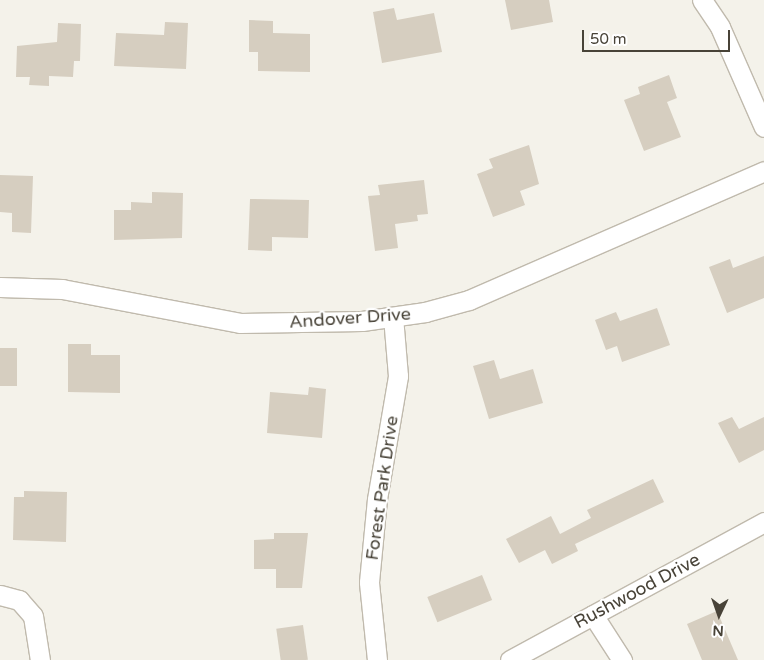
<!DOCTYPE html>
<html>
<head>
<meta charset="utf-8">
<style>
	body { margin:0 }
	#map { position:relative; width:764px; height:660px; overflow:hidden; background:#f4f2ea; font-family:"Varela Round",sans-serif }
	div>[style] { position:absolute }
	.building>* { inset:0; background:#d6cec0; transform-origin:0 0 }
	.roads { filter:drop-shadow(1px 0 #c0baad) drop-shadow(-1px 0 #c0baad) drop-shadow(0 1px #c0baad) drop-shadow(0 -1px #c0baad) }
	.minor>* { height:19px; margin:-9.5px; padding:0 9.5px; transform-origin:9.5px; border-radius:9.5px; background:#fff }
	span { translate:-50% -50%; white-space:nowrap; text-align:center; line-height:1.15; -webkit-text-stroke:4.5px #fff; paint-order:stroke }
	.street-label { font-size:18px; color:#484338 }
	.north { position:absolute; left:694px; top:590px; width:50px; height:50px; -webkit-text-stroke:4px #fff; paint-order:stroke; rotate:183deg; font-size:14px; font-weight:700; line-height:20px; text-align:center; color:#484338 }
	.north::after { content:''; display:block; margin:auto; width:18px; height:22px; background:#484338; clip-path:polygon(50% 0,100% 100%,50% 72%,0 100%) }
	.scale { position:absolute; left:582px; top:30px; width:148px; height:22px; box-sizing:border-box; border:2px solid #484338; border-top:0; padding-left:6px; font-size:15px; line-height:18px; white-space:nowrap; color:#484338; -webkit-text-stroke:4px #fff; paint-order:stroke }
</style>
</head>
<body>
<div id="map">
	<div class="building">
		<div style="clip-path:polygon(505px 0,549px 0,553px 22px,511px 30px)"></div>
		<div style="clip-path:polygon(394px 8px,397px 20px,434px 13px,442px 52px,382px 63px,373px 12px)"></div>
		<div style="clip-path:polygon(249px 20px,273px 21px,273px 33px,310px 34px,310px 72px,258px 71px,258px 52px,249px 52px)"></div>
		<div style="clip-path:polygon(165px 22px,188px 23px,186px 69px,114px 66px,116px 33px,164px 35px)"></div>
		<div style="clip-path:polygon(58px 23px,81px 24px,80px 61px,74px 61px,73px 77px,49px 76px,49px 86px,29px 85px,30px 77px,16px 77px,17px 46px,57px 42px)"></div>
		<div style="clip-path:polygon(669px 75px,677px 98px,667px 102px,681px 137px,644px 151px,624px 100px,640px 94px,638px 87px)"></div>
		<div style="clip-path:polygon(529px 145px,539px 184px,520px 191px,525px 205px,493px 217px,477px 174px,493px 168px,489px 159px)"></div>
		<div style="clip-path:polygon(0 175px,33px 176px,31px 233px,12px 232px,12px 213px,0 212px)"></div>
		<div style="clip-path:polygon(424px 180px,428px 214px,417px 215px,418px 221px,395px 224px,398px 248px,375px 251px,368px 196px,380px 195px,378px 185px)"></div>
		<div style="clip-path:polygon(152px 192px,183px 193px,182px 238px,114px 240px,114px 210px,131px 210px,131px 202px,152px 203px)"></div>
		<div style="clip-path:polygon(250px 199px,309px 200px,308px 238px,272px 237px,272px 251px,248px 250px)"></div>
		<div style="clip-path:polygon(764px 256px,764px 298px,727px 313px,709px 267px,730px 259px,733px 268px)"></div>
		<div style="clip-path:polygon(657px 308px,670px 345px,622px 362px,617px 346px,606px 350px,595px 320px,616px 312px,620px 321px)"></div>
		<div style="clip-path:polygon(68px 344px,91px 344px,91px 355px,120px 355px,120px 393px,68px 392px)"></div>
		<div style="left:0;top:348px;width:17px;height:38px"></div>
		<div style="clip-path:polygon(494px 360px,500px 379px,533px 369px,543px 403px,489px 419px,473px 366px)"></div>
		<div style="clip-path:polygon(309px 387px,326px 389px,322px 438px,267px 433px,270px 392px,308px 395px)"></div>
		<div style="clip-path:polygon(732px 417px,739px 429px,764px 417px,764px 450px,739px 463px,718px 423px)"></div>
		<div style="clip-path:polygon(653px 479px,664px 502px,575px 544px,578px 551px,552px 564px,545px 550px,519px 563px,506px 539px,551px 516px,560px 534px,591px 518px,587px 510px)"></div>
		<div style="clip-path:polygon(24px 491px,67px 492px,66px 542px,13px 540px,14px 497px,24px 497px)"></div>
		<div style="clip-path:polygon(274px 533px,308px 533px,302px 588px,276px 588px,276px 569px,254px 569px,254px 540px,274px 539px)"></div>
		<div style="left:482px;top:575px;width:27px;height:59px;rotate:68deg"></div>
		<div style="clip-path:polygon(717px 611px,738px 660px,702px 660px,687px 624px)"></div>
		<div style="left:303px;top:625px;width:35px;height:27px;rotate:82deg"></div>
	</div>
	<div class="roads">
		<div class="minor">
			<div style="left:702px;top:0;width:32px;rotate:56deg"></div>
			<div style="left:720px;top:27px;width:109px;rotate:66.3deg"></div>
			<div style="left:0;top:287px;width:62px;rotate:1.8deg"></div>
			<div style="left:62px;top:289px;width:181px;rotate:10.8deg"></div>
			<div style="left:240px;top:323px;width:122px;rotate:-0.9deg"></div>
			<div style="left:362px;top:321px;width:64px;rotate:-8.1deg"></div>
			<div style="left:425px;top:312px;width:46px;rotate:-15.3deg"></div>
			<div style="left:469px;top:300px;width:322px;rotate:-23.6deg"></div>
			<div style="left:0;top:595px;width:20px;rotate:15deg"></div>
			<div style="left:19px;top:600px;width:21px;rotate:49deg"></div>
			<div style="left:33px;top:616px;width:45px;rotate:81deg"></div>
			<div style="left:593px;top:615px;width:54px;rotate:57.2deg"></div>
			<div style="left:377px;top:660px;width:78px;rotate:-95.9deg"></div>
			<div style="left:369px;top:582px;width:83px;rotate:-84.5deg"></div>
			<div style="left:377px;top:499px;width:125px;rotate:-80.3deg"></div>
			<div style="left:398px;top:376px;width:59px;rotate:-94.8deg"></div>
			<div style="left:510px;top:660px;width:289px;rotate:-28.5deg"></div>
		</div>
	</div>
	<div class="street-label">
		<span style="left:350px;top:318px;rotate:-4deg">Andover Drive</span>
		<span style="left:382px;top:488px;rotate:-82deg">Forest Park Drive</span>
		<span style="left:637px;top:591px;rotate:-28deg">Rushwood Drive</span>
	</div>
	<div class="north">N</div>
	<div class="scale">50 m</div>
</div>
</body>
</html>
